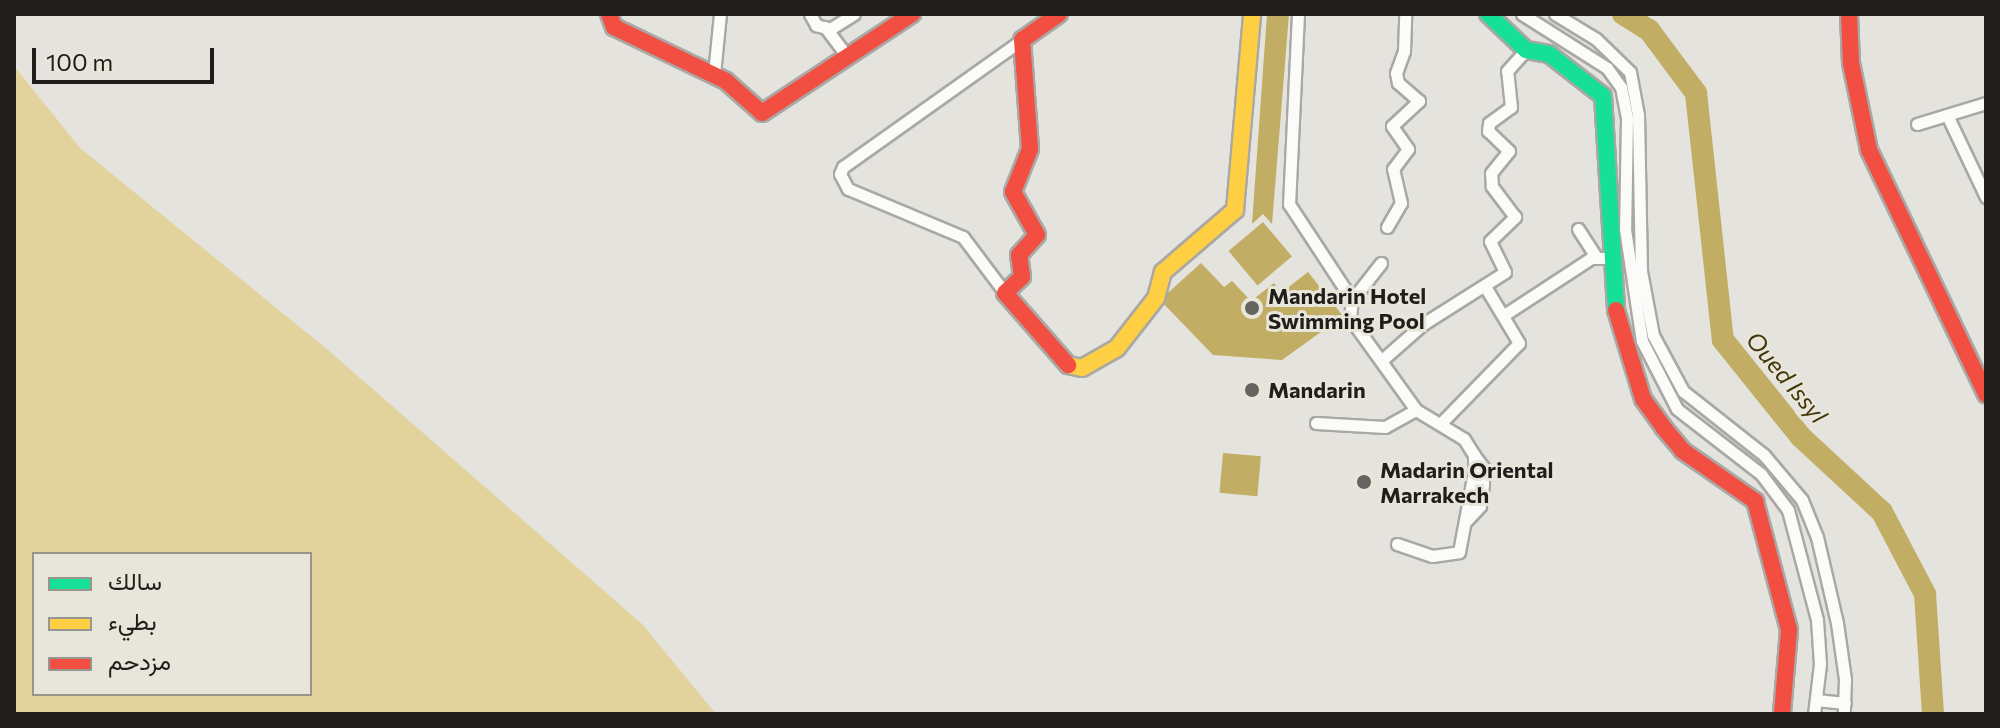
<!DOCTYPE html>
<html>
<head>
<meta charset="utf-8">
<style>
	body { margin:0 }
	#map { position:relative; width:2000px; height:728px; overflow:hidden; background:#e4e3de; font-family:Commissioner,Vazirmatn,sans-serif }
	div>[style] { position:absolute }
	.green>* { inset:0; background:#e2d39d }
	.water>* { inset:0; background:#c1ad63; transform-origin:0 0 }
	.river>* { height:22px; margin:-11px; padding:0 11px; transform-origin:11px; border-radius:11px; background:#c1ad63 }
	.roads { filter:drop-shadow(2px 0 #a9a8a4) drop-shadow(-2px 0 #a9a8a4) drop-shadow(0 2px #a9a8a4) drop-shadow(0 -2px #a9a8a4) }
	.street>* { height:11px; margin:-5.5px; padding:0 5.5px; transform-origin:5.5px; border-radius:5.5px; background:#fbfbfa }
	.fast>* { height:16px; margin:-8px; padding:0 8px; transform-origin:8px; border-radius:8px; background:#16e098 }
	.slow>* { height:16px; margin:-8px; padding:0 8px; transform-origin:8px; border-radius:8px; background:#ffcf43 }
	.jam>* { height:16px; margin:-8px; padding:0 8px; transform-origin:8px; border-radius:8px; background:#f24e42 }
	.dots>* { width:22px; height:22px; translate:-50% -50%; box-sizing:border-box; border:4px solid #e8e5da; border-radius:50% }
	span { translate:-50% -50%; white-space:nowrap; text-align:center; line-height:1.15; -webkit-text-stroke:6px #e8e5da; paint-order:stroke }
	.poi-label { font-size:22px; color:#201e1b; font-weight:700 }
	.left { translate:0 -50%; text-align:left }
	.water-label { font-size:24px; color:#42370b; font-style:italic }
	.frame { position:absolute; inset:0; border:16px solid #201e1b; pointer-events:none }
	.legend { position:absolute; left:32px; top:552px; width:280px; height:144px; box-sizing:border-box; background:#e8e5da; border:2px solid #98958e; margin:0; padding:10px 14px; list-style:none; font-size:24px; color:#201e1b }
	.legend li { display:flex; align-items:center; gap:16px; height:40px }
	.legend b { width:40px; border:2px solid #98958e }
	.scale { position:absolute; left:32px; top:48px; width:182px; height:36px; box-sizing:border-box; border:4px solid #201e1b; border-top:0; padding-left:10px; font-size:24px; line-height:28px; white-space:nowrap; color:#201e1b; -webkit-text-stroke:6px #e8e5da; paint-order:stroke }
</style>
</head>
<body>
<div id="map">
	<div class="green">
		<div style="clip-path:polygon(evenodd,14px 66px,80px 148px,328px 350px,642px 624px,716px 714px,14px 714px,14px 66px,34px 554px,310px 554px,310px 694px,34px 694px,34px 554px)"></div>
	</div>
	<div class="water">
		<div style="clip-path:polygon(1267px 14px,1289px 14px,1272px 224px,1263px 214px,1252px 224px)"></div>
		<div style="left:1263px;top:222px;width:45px;height:45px;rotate:50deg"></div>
		<div style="clip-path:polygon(1201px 263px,1224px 287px,1232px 281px,1251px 301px,1274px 283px,1281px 293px,1308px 272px,1343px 316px,1282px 360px,1213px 355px,1160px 300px)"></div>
		<div style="left:1223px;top:453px;width:38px;height:40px;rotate:5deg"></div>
	</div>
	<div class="river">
		<div style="left:1623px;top:14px;width:31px;rotate:32deg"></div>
		<div style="left:1649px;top:30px;width:79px;rotate:53.3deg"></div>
		<div style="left:1696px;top:93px;width:248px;rotate:83.8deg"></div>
		<div style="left:1723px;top:340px;width:124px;rotate:51.2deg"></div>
		<div style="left:1801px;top:437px;width:110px;rotate:42.8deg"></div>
		<div style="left:1882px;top:512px;width:93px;rotate:62.3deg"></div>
		<div style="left:1925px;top:594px;width:120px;rotate:86.2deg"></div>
	</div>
	<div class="roads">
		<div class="street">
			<div style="left:810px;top:14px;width:13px;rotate:61deg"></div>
			<div style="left:816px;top:25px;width:15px;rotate:16deg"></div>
			<div style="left:830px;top:29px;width:28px;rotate:-32deg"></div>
			<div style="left:1298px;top:14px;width:190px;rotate:92.7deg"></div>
			<div style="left:1289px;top:204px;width:115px;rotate:56.7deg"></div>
			<div style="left:1522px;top:14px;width:101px;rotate:32.4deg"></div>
			<div style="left:1607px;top:68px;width:24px;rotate:54deg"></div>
			<div style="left:1621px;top:87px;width:33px;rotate:79deg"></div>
			<div style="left:1627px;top:119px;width:110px;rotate:91deg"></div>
			<div style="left:1625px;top:229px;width:113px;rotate:81.4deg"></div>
			<div style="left:1642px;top:341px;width:76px;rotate:62.8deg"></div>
			<div style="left:1677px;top:409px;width:106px;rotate:37.7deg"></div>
			<div style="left:1761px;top:474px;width:45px;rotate:53.1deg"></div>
			<div style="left:1788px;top:510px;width:114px;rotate:75.2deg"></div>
			<div style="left:1817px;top:620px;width:44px;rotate:86.1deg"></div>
			<div style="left:1820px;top:664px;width:50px;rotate:96.8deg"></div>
			<div style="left:1555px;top:14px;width:48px;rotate:31.4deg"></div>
			<div style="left:1596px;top:39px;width:47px;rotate:44.1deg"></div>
			<div style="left:1630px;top:72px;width:44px;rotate:79.5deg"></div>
			<div style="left:1638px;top:115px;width:156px;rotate:88.9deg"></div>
			<div style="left:1641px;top:271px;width:65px;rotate:79.4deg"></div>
			<div style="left:1653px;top:335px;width:64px;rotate:61.8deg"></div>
			<div style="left:1683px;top:391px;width:103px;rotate:38.3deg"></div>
			<div style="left:1764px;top:455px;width:59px;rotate:49.8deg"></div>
			<div style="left:1802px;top:500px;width:40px;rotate:68deg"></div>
			<div style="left:1817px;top:537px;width:88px;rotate:76.9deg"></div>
			<div style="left:1837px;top:623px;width:57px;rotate:81.9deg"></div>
			<div style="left:1845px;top:679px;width:35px;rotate:92deg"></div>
			<div style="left:825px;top:27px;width:34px;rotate:53deg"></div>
			<div style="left:714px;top:74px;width:60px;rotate:-84.3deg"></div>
			<div style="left:1947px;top:115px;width:91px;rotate:64.6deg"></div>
			<div style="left:1917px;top:124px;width:72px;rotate:-16.9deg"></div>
			<div style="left:1387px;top:227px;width:28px;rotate:-60deg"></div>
			<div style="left:1401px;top:203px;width:35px;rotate:-103deg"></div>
			<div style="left:1393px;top:169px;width:25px;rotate:-53deg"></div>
			<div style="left:1408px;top:149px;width:28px;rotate:-125deg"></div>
			<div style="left:1392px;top:126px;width:37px;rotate:-43deg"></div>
			<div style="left:1419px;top:101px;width:28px;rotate:-139deg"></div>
			<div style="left:1398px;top:83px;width:10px;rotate:-101deg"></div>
			<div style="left:1396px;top:73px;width:23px;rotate:-70deg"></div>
			<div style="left:1404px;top:51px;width:37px;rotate:-88deg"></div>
			<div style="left:1578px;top:229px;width:33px;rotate:57deg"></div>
			<div style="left:1005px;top:293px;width:70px;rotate:-126.9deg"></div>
			<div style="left:963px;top:237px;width:125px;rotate:-157.3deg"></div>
			<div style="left:848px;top:189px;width:17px;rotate:-118deg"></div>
			<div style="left:840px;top:174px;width:8px;rotate:-67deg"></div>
			<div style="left:843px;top:167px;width:219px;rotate:-35.4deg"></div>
			<div style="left:1504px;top:315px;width:104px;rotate:-33.2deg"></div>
			<div style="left:1591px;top:258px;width:19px"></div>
			<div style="left:1382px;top:360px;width:55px;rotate:-41.3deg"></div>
			<div style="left:1423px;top:324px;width:97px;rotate:-32.4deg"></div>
			<div style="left:1505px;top:272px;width:34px;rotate:-116deg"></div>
			<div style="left:1490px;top:241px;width:35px;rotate:-44deg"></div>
			<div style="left:1515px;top:217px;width:39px;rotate:-127deg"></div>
			<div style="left:1492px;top:186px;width:13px;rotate:-94deg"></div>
			<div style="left:1491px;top:173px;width:28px;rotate:-51deg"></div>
			<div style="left:1509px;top:151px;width:29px;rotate:-136deg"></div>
			<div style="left:1488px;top:131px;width:8px;rotate:-83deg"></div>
			<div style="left:1489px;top:123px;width:27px;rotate:-36deg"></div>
			<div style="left:1511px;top:107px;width:36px;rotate:-96deg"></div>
			<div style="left:1507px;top:71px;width:28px;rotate:-48deg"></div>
			<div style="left:1442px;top:422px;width:110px;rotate:-45.7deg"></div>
			<div style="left:1519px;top:343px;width:64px;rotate:-121deg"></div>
			<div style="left:1316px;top:423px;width:69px;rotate:3.3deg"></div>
			<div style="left:1385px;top:427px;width:35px;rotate:-29deg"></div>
			<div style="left:1416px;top:410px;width:113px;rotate:-125.7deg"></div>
			<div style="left:1350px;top:318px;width:18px;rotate:-84deg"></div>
			<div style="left:1352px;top:300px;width:47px;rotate:-51.9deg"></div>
			<div style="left:1467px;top:520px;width:19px;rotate:-47deg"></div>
			<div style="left:1480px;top:506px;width:22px;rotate:-82deg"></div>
			<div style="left:1483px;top:484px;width:17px;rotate:-90deg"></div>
			<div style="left:1483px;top:467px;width:15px;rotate:-127deg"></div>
			<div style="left:1397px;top:544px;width:37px;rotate:19deg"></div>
			<div style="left:1432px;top:556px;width:27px;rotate:-8deg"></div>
			<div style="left:1459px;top:552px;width:81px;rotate:-79.4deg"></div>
			<div style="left:1474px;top:472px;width:17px;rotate:-90deg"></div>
			<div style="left:1474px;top:455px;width:19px;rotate:-122deg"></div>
			<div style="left:1464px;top:439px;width:56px;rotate:-148.9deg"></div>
			<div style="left:1816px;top:700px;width:29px;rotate:6deg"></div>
		</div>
		<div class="fast">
			<div style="left:1488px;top:14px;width:52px;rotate:43.5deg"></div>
			<div style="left:1526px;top:50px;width:23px;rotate:10deg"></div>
			<div style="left:1549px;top:54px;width:68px;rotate:37.9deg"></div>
			<div style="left:1603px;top:96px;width:214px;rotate:86.5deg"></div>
		</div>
		<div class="slow">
			<div style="left:1068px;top:365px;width:14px;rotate:12deg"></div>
			<div style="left:1082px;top:368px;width:40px;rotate:-29.7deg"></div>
			<div style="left:1117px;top:348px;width:63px;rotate:-52deg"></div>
			<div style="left:1156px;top:298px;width:27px;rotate:-75deg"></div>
			<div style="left:1163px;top:272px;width:95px;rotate:-40.7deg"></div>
			<div style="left:1235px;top:210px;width:197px;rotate:-85deg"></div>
		</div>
		<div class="jam">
			<div style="left:609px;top:14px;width:14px;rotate:69deg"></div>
			<div style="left:614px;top:27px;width:124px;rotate:25.7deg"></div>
			<div style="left:726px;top:81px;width:48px;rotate:41.6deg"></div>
			<div style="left:762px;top:113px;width:180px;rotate:-33.4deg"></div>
			<div style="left:1059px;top:14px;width:45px;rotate:144.9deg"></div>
			<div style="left:1022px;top:40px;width:109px;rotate:85.8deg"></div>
			<div style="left:1030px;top:149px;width:46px;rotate:111.6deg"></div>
			<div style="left:1013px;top:192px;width:49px;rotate:60.8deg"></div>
			<div style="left:1037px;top:235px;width:27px;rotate:132deg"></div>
			<div style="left:1019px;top:255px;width:22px;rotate:82deg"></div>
			<div style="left:1022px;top:277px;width:23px;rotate:137deg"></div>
			<div style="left:1005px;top:293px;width:96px;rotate:48.8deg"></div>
			<div style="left:1849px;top:14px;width:49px;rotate:87.7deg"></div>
			<div style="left:1851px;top:63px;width:89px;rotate:78.3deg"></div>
			<div style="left:1869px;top:150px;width:271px;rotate:64.4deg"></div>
			<div style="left:1616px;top:310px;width:93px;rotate:73.1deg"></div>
			<div style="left:1643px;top:399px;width:34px;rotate:54deg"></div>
			<div style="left:1663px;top:427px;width:31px;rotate:50deg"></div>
			<div style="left:1683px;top:451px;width:88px;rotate:34.8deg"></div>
			<div style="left:1755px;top:501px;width:133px;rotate:75.2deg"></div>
			<div style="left:1789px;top:630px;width:84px;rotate:94.8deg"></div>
		</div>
	</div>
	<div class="dots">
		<div style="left:1252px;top:308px;background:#65635f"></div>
		<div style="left:1252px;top:390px;background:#65635f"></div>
		<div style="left:1364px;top:482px;background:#65635f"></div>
	</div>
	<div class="poi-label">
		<span class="left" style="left:1268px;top:308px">Mandarin Hotel<br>Swimming Pool</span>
		<span class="left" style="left:1268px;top:390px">Mandarin</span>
		<span class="left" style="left:1380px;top:482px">Madarin Oriental<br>Marrakech</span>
	</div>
	<div class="water-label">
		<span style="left:1787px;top:377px;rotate:50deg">Oued Issyl</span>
	</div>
	<div class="frame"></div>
	<ul class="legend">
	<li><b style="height:10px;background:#16e098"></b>سالك</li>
	<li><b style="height:10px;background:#ffcf43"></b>بطيء</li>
	<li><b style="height:10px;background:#f24e42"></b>مزدحم</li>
	</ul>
	<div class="scale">100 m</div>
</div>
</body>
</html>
